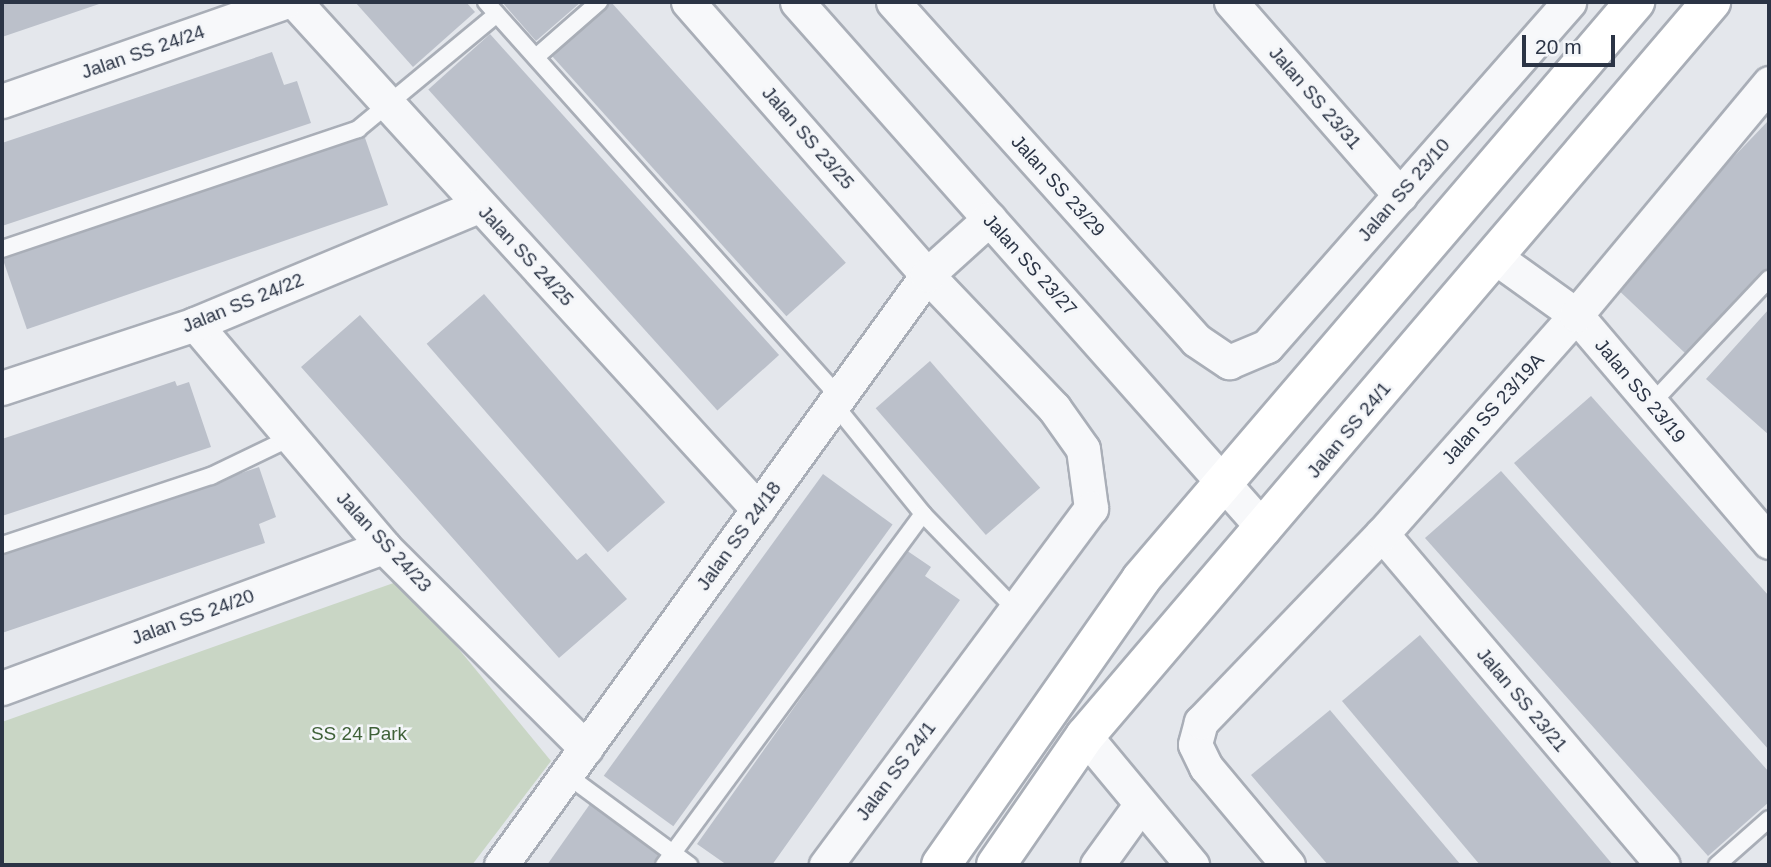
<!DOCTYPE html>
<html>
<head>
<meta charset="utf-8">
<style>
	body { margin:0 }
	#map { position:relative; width:1771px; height:867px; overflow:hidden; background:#e4e7ec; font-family:Helvetica,sans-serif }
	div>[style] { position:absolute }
	.green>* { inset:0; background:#c9d6c5 }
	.building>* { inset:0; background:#bbc0ca; transform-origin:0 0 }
	.roads { filter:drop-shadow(2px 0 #a9aeb7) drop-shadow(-2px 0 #a9aeb7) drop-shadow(0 2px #a9aeb7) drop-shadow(0 -2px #a9aeb7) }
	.service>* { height:16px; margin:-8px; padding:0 8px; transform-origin:8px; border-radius:8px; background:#f7f8fa }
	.minor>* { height:33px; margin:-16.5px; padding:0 16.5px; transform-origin:16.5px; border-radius:16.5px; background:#f7f8fa }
	.secondary>* { height:38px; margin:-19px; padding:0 19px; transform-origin:19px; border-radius:19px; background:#fff }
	span { translate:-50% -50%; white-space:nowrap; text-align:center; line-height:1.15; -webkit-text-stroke:5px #f4f6f9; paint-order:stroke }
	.street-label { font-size:19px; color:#2b3445 }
	.park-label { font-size:19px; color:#3f6138 }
	.frame { position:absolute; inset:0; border:4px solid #2b3445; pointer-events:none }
	.scale { position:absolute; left:1522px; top:35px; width:93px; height:32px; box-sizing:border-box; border:4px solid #2b3445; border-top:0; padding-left:9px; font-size:21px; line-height:24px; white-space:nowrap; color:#2b3445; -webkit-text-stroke:5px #f4f6f9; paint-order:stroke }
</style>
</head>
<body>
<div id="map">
	<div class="green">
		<div style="clip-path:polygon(402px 580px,551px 761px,472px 865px,2px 865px,2px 722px)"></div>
	</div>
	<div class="building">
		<div style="clip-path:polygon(2px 2px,105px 2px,2px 37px)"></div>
		<div style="clip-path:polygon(355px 2px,466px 2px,475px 12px,413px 67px)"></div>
		<div style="clip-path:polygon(502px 2px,581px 2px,536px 41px)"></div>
		<div style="left:611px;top:2px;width:351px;height:80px;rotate:48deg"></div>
		<div style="left:490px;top:34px;width:432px;height:83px;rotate:48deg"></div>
		<div style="clip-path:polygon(272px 52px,284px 85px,297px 81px,311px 123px,2px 226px,2px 143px)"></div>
		<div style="clip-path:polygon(1769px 120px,1769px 267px,1686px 354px,1612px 284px)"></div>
		<div style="left:364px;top:135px;width:74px;height:382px;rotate:71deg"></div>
		<div style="left:484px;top:294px;width:276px;height:76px;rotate:49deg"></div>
		<div style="clip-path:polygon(1769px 309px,1769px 435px,1706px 379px)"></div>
		<div style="clip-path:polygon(360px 315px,577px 560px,586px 553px,627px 599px,559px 658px,301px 367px)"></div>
		<div style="left:930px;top:361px;width:168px;height:72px;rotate:49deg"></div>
		<div style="clip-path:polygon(175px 381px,177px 386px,189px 382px,211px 447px,2px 516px,2px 439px)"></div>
		<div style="clip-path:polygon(1591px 396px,1769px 596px,1769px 750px,1514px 463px)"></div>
		<div style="clip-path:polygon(259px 467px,276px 517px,259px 524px,265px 543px,2px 633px,2px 554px)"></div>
		<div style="clip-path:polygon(1501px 471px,1769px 772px,1769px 802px,1708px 856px,1425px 538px)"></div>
		<div style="left:823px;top:474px;width:86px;height:373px;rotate:36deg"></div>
		<div style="clip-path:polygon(906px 550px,931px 567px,925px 576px,960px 600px,772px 865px,727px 865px,697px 844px)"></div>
		<div style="clip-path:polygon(1420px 635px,1613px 865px,1480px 865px,1342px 701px)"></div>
		<div style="clip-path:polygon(1330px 710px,1461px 865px,1328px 865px,1251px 775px)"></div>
		<div style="clip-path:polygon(590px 804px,661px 853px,652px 865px,547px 865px)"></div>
	</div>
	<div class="roads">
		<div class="service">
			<div style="left:486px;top:2px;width:530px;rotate:48.21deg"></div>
			<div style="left:536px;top:57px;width:84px;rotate:-41.1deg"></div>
			<div style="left:2px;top:249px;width:376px;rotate:-18.6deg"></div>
			<div style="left:358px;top:129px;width:180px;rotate:-39.6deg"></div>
			<div style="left:834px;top:404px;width:141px;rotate:51deg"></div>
			<div style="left:923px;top:514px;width:134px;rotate:45.9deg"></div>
			<div style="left:1651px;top:404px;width:172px;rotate:-46.7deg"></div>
			<div style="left:2px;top:545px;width:220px;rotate:-18.3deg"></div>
			<div style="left:211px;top:476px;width:90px;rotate:-25.7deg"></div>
			<div style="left:567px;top:775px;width:152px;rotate:36.4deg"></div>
			<div style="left:664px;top:865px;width:436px;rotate:-53.6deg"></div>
			<div style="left:1717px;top:865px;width:69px;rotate:-41.5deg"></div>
		</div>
		<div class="minor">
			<div style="left:295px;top:2px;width:687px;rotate:47.6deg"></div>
			<div style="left:688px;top:2px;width:363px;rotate:48.8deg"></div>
			<div style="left:927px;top:275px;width:184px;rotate:46.3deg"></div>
			<div style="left:1054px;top:408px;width:50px;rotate:54.7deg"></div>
			<div style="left:1083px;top:449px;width:60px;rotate:82.3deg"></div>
			<div style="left:1091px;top:508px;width:445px;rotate:126.6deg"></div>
			<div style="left:797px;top:2px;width:704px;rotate:48.45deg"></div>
			<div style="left:893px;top:2px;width:454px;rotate:48.1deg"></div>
			<div style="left:1196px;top:340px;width:40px;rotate:34deg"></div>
			<div style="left:1229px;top:362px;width:41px;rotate:-22.8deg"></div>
			<div style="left:1267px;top:346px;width:458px;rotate:-48.7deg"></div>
			<div style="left:1231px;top:2px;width:257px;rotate:48.8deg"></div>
			<div style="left:2px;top:101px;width:299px;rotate:-19.3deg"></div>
			<div style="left:1495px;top:257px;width:100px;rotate:35.6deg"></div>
			<div style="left:1576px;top:315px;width:298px;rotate:49.6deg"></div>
			<div style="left:195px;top:324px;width:292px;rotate:49.7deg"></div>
			<div style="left:384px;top:547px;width:285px;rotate:44.9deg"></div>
			<div style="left:2px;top:388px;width:203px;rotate:-18.3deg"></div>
			<div style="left:195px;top:324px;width:308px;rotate:-22.6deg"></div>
			<div style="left:1382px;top:534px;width:434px;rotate:49.7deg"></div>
			<div style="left:2px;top:688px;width:407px;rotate:-20.3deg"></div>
			<div style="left:1085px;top:736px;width:168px;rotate:50.3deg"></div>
			<div style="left:501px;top:865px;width:728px;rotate:-54.17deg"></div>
			<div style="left:927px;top:275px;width:84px;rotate:-42.1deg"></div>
			<div style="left:1097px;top:865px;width:75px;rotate:-54.2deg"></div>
			<div style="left:1288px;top:865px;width:128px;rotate:-129.9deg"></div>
			<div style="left:1206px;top:767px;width:25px;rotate:-116deg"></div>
			<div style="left:1195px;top:744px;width:23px;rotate:-75deg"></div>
			<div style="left:1201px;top:722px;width:261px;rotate:-46.1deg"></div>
			<div style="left:1382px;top:534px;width:293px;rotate:-48.5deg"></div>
			<div style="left:1576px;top:315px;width:302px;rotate:-50.2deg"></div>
		</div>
		<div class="secondary">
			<div style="left:941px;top:865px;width:349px;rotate:-55deg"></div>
			<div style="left:1141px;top:579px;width:760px;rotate:-49.43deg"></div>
			<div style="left:996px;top:865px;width:157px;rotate:-55.4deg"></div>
			<div style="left:1085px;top:736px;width:965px;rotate:-49.54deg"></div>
		</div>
	</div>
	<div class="street-label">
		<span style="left:143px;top:52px;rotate:-19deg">Jalan SS 24/24</span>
		<span style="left:1315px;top:98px;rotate:49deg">Jalan SS 23/31</span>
		<span style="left:808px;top:138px;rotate:49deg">Jalan SS 23/25</span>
		<span style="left:1058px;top:186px;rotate:48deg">Jalan SS 23/29</span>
		<span style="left:1404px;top:190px;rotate:-49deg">Jalan SS 23/10</span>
		<span style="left:526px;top:256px;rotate:47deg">Jalan SS 24/25</span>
		<span style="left:1030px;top:265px;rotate:48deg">Jalan SS 23/27</span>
		<span style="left:243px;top:303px;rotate:-22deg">Jalan SS 24/22</span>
		<span style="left:1640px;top:391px;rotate:50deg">Jalan SS 23/19</span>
		<span style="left:1493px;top:409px;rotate:-48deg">Jalan SS 23/19A</span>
		<span style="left:1349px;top:430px;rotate:-50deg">Jalan SS 24/1</span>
		<span style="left:739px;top:536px;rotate:-54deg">Jalan SS 24/18</span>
		<span style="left:384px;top:542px;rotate:47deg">Jalan SS 24/23</span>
		<span style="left:193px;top:617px;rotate:-20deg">Jalan SS 24/20</span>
		<span style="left:1522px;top:700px;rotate:50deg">Jalan SS 23/21</span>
		<span style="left:896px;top:771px;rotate:-53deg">Jalan SS 24/1</span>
	</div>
	<div class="park-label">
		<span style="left:359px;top:734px">SS 24 Park</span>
	</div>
	<div class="frame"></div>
	<div class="scale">20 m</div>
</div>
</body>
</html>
